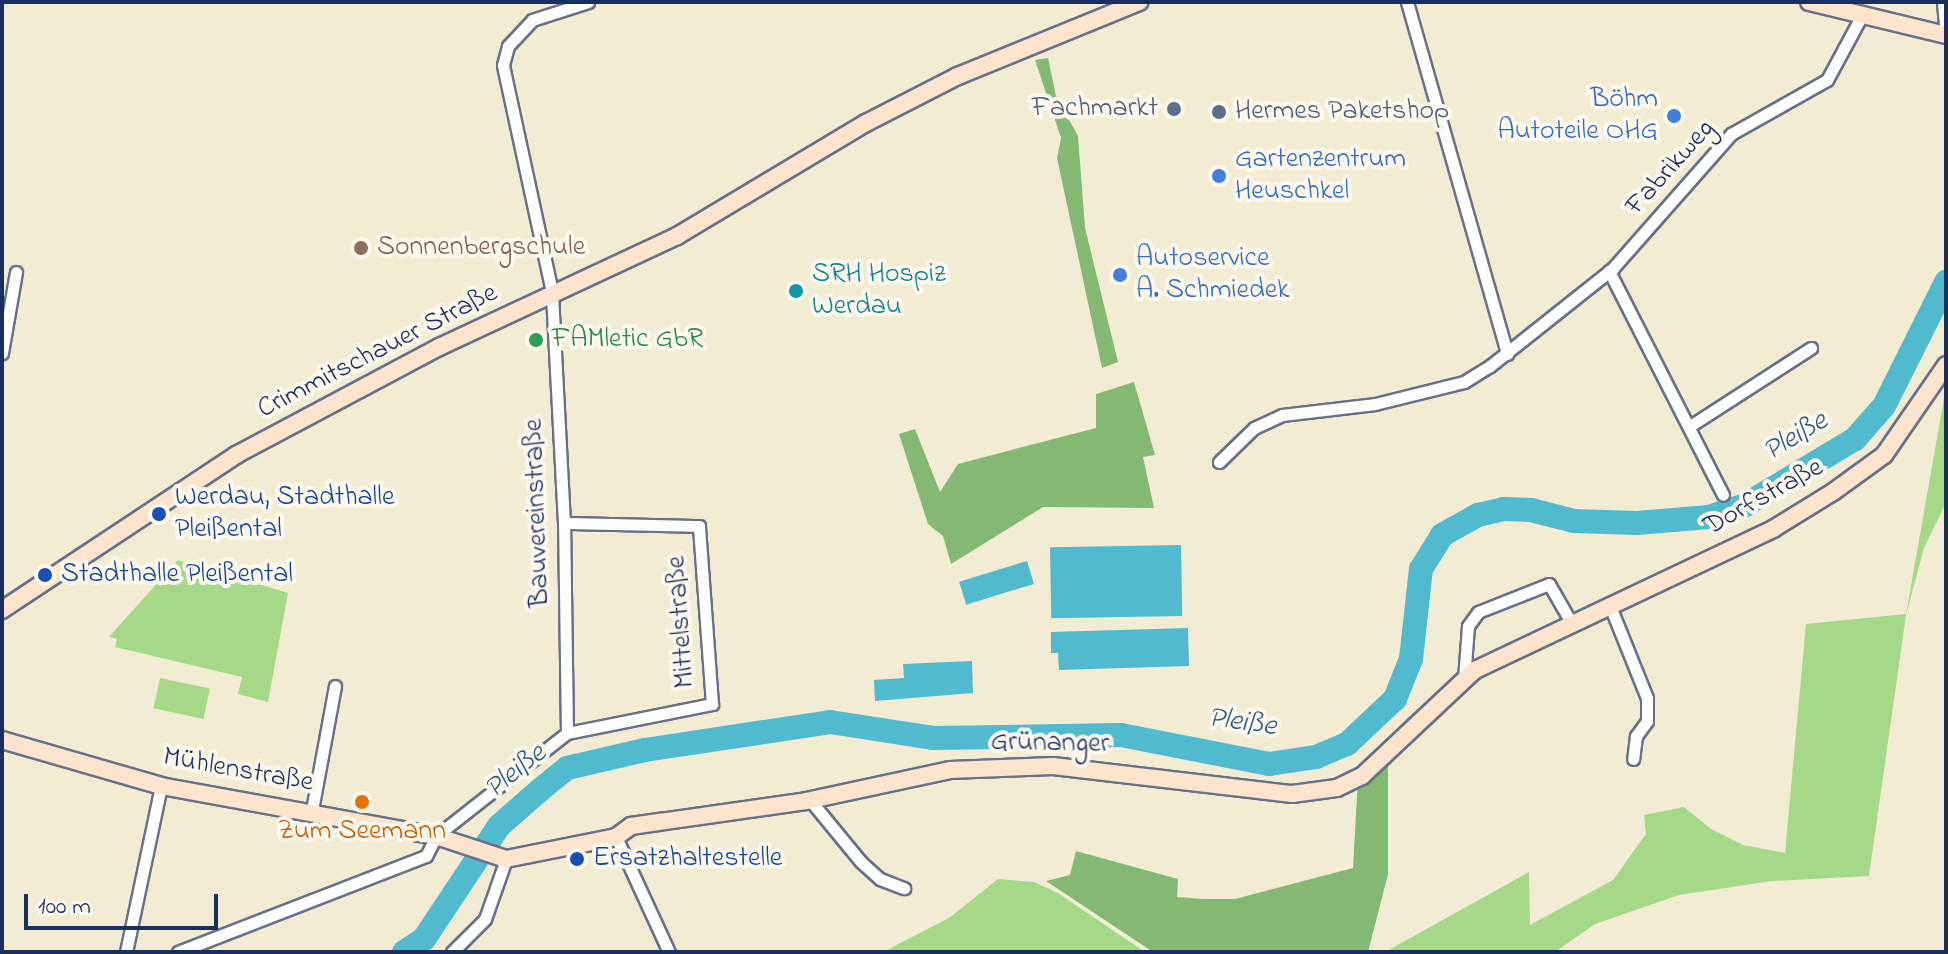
<!DOCTYPE html>
<html>
<head>
<meta charset="utf-8">
<style>
	body { margin:0 }
	#map { position:relative; width:1948px; height:954px; overflow:hidden; background:#f3ecd5; font-family:"Indie Flower",sans-serif }
	div>[style] { position:absolute }
	.green>* { inset:0; background:#a5d988; transform-origin:0 0 }
	.forest>* { inset:0; background:#84b974 }
	.water>* { inset:0; background:#51bacf; transform-origin:0 0 }
	.river>* { height:24px; margin:-12px; padding:0 12px; transform-origin:12px; border-radius:12px; background:#51bacf }
	.roads { filter:drop-shadow(2px 0 #677188) drop-shadow(-2px 0 #677188) drop-shadow(0 2px #677188) drop-shadow(0 -2px #677188) }
	.street>* { height:11px; margin:-5.5px; padding:0 5.5px; transform-origin:5.5px; border-radius:5.5px; background:#fff }
	.secondary>* { height:16px; margin:-8px; padding:0 8px; transform-origin:8px; border-radius:8px; background:#fbe5cf }
	.dots>* { width:22px; height:22px; translate:-50% -50%; box-sizing:border-box; border:4px solid #fbf7ec; border-radius:50% }
	span { translate:-50% -50%; white-space:nowrap; text-align:center; line-height:1.15; -webkit-text-stroke:8px #fbf7ec; paint-order:stroke }
	.shop-label { font-size:28px; color:#366cbe }
	.right { translate:-100% -50%; text-align:right }
	.left { translate:0 -50%; text-align:left }
	.service-label { font-size:28px; color:#4e5e75 }
	.street-label { font-size:28px; color:#1b2f5e }
	.education-label { font-size:28px; color:#785e54 }
	.culture-label { font-size:28px; color:#0d838f }
	.leisure-label { font-size:28px; color:#27864d }
	.transit-label { font-size:28px; color:#164399 }
	.food-label { font-size:28px; color:#c56008 }
	.water-label { font-size:30px; color:#2b5980; font-style:italic }
	.frame { position:absolute; inset:0; border:4px solid #1b2f5e; pointer-events:none }
	.scale { position:absolute; left:24px; top:894px; width:194px; height:36px; box-sizing:border-box; border:4px solid #1b2f5e; border-top:0; padding-left:10px; font-size:24px; line-height:28px; white-space:nowrap; color:#1b2f5e; -webkit-text-stroke:6px #fbf7ec; paint-order:stroke }
</style>
</head>
<body>
<div id="map">
	<div class="green">
		<div style="clip-path:polygon(1946px 387px,1946px 503px,1924px 548px,1906px 615px,1869px 876px,1772px 881px,1679px 895px,1595px 924px,1555px 952px,1385px 952px,1529px 872px,1530px 925px,1613px 880px,1646px 834px,1644px 815px,1684px 807px,1711px 829px,1743px 845px,1785px 853px,1806px 624px,1906px 614px)"></div>
		<div style="clip-path:polygon(178px 560px,288px 593px,268px 702px,238px 694px,242px 677px,115px 647px,117px 639px,109px 637px)"></div>
		<div style="left:160px;top:678px;width:51px;height:31px;rotate:12deg"></div>
		<div style="clip-path:polygon(998px 879px,1034px 882px,1058px 893px,1145px 952px,883px 952px,949px 918px)"></div>
	</div>
	<div class="forest">
		<div style="clip-path:polygon(1048px 58px,1056px 96px,1078px 136px,1085px 228px,1118px 362px,1102px 368px,1057px 158px,1061px 138px,1035px 60px)"></div>
		<div style="clip-path:polygon(1134px 382px,1155px 455px,1143px 457px,1154px 508px,1043px 507px,951px 564px,943px 536px,928px 524px,899px 434px,915px 429px,940px 492px,958px 464px,1096px 428px,1096px 394px)"></div>
		<div style="clip-path:polygon(1388px 751px,1388px 874px,1368px 952px,1153px 952px,1046px 881px,1070px 875px,1076px 851px,1178px 879px,1177px 897px,1203px 899px,1235px 899px,1353px 868px,1358px 778px)"></div>
	</div>
	<div class="water">
		<div style="left:1181px;top:545px;width:71px;height:131px;rotate:89deg"></div>
		<div style="left:1027px;top:561px;width:24px;height:71px;rotate:73deg"></div>
		<div style="clip-path:polygon(1188px 628px,1189px 666px,1059px 670px,1058px 653px,1051px 653px,1051px 632px)"></div>
		<div style="clip-path:polygon(972px 661px,973px 693px,875px 701px,874px 680px,904px 678px,903px 664px)"></div>
	</div>
	<div class="river">
		<div style="left:404px;top:952px;width:24px;rotate:-33deg"></div>
		<div style="left:424px;top:939px;width:136px;rotate:-56.4deg"></div>
		<div style="left:499px;top:826px;width:55px;rotate:-41.3deg"></div>
		<div style="left:540px;top:790px;width:35px;rotate:-39deg"></div>
		<div style="left:567px;top:768px;width:80px;rotate:-13deg"></div>
		<div style="left:645px;top:750px;width:187px;rotate:-8.6deg"></div>
		<div style="left:830px;top:722px;width:104px;rotate:8.8deg"></div>
		<div style="left:933px;top:738px;width:188px;rotate:-0.9deg"></div>
		<div style="left:1121px;top:735px;width:151px;rotate:11.1deg"></div>
		<div style="left:1269px;top:764px;width:48px;rotate:-8.5deg"></div>
		<div style="left:1316px;top:757px;width:34px;rotate:-23deg"></div>
		<div style="left:1347px;top:744px;width:66px;rotate:-43.2deg"></div>
		<div style="left:1395px;top:699px;width:43px;rotate:-68.2deg"></div>
		<div style="left:1411px;top:659px;width:91px;rotate:-83.7deg"></div>
		<div style="left:1421px;top:569px;width:40px;rotate:-58deg"></div>
		<div style="left:1442px;top:535px;width:41px;rotate:-29.1deg"></div>
		<div style="left:1478px;top:515px;width:26px;rotate:-13deg"></div>
		<div style="left:1503px;top:509px;width:28px;rotate:2deg"></div>
		<div style="left:1531px;top:510px;width:44px;rotate:14.3deg"></div>
		<div style="left:1574px;top:521px;width:63px;rotate:1.8deg"></div>
		<div style="left:1637px;top:523px;width:72px;rotate:-4.8deg"></div>
		<div style="left:1709px;top:517px;width:38px;rotate:-18deg"></div>
		<div style="left:1745px;top:505px;width:128px;rotate:-31deg"></div>
		<div style="left:1855px;top:439px;width:44px;rotate:-48.7deg"></div>
		<div style="left:1884px;top:406px;width:139px;rotate:-63.4deg"></div>
	</div>
	<div class="roads">
		<div class="street">
			<div style="left:1407px;top:2px;width:366px;rotate:74.1deg"></div>
			<div style="left:1943px;top:2px;width:33px;rotate:85deg"></div>
			<div style="left:1609px;top:271px;width:251px;rotate:63deg"></div>
			<div style="left:2px;top:353px;width:82px;rotate:-80.2deg"></div>
			<div style="left:1690px;top:426px;width:144px;rotate:-32.8deg"></div>
			<div style="left:1219px;top:462px;width:49px;rotate:-44.2deg"></div>
			<div style="left:1254px;top:428px;width:31px;rotate:-25deg"></div>
			<div style="left:1282px;top:415px;width:94px;rotate:-6.7deg"></div>
			<div style="left:1375px;top:404px;width:92px;rotate:-13.9deg"></div>
			<div style="left:1464px;top:382px;width:31px;rotate:-32deg"></div>
			<div style="left:1490px;top:366px;width:157px;rotate:-38.5deg"></div>
			<div style="left:1613px;top:268px;width:179px;rotate:-48.6deg"></div>
			<div style="left:1731px;top:134px;width:110px;rotate:-29.4deg"></div>
			<div style="left:1827px;top:80px;width:74px;rotate:-61.7deg"></div>
			<div style="left:1610px;top:606px;width:99px;rotate:68.1deg"></div>
			<div style="left:1647px;top:698px;width:23px;rotate:90deg"></div>
			<div style="left:1647px;top:721px;width:19px;rotate:126deg"></div>
			<div style="left:1636px;top:736px;width:23px;rotate:97deg"></div>
			<div style="left:1464px;top:679px;width:53px;rotate:-85.7deg"></div>
			<div style="left:1468px;top:626px;width:17px;rotate:-54deg"></div>
			<div style="left:1478px;top:612px;width:76px;rotate:-21.5deg"></div>
			<div style="left:1549px;top:584px;width:46px;rotate:60.1deg"></div>
			<div style="left:567px;top:733px;width:210px;rotate:-90.8deg"></div>
			<div style="left:564px;top:523px;width:231px;rotate:-93deg"></div>
			<div style="left:552px;top:292px;width:232px;rotate:-102.2deg"></div>
			<div style="left:503px;top:65px;width:20px;rotate:-75deg"></div>
			<div style="left:508px;top:46px;width:35px;rotate:-47deg"></div>
			<div style="left:532px;top:20px;width:59px;rotate:-17.8deg"></div>
			<div style="left:810px;top:800px;width:80px;rotate:50.6deg"></div>
			<div style="left:861px;top:862px;width:25px;rotate:42deg"></div>
			<div style="left:880px;top:879px;width:26px;rotate:21deg"></div>
			<div style="left:312px;top:810px;width:126px;rotate:-79.5deg"></div>
			<div style="left:616px;top:837px;width:127px;rotate:65.3deg"></div>
			<div style="left:126px;top:952px;width:170px;rotate:-78.1deg"></div>
			<div style="left:178px;top:952px;width:266px;rotate:-21.2deg"></div>
			<div style="left:426px;top:856px;width:22px;rotate:-63deg"></div>
			<div style="left:436px;top:836px;width:167px;rotate:-38.2deg"></div>
			<div style="left:567px;top:733px;width:148px;rotate:-11.3deg"></div>
			<div style="left:712px;top:704px;width:178px;rotate:-94.2deg"></div>
			<div style="left:699px;top:526px;width:135px;rotate:-178.7deg"></div>
			<div style="left:452px;top:952px;width:47px;rotate:-45deg"></div>
			<div style="left:485px;top:919px;width:64px;rotate:-70.7deg"></div>
		</div>
		<div class="secondary">
			<div style="left:1809px;top:2px;width:141px;rotate:13.5deg"></div>
			<div style="left:2px;top:610px;width:281px;rotate:-33.5deg"></div>
			<div style="left:236px;top:455px;width:230px;rotate:-28deg"></div>
			<div style="left:439px;top:347px;width:263px;rotate:-25deg"></div>
			<div style="left:677px;top:236px;width:220px;rotate:-30.9deg"></div>
			<div style="left:866px;top:123px;width:103px;rotate:-27.1deg"></div>
			<div style="left:958px;top:76px;width:196px;rotate:-22.2deg"></div>
			<div style="left:2px;top:740px;width:166px;rotate:16.1deg"></div>
			<div style="left:161px;top:786px;width:280px;rotate:10.3deg"></div>
			<div style="left:436px;top:836px;width:74px;rotate:18.2deg"></div>
			<div style="left:506px;top:859px;width:112px;rotate:-11.3deg"></div>
			<div style="left:616px;top:837px;width:19px;rotate:-36deg"></div>
			<div style="left:631px;top:826px;width:177px;rotate:-8.1deg"></div>
			<div style="left:806px;top:801px;width:147px;rotate:-12.1deg"></div>
			<div style="left:950px;top:770px;width:103px;rotate:-2.2deg"></div>
			<div style="left:1053px;top:766px;width:241px;rotate:6.7deg"></div>
			<div style="left:1292px;top:794px;width:45px;rotate:-7.6deg"></div>
			<div style="left:1337px;top:788px;width:28px;rotate:-26deg"></div>
			<div style="left:1362px;top:776px;width:155px;rotate:-43.2deg"></div>
			<div style="left:1475px;top:670px;width:330px;rotate:-25.3deg"></div>
			<div style="left:1773px;top:529px;width:70px;rotate:-31.7deg"></div>
			<div style="left:1833px;top:492px;width:63px;rotate:-36deg"></div>
			<div style="left:1884px;top:455px;width:109px;rotate:-55.4deg"></div>
		</div>
	</div>
	<div class="dots">
		<div style="left:1174px;top:109px;background:#5c6f8a"></div>
		<div style="left:1219px;top:112px;background:#5c6f8a"></div>
		<div style="left:1674px;top:116px;background:#3f7fe0"></div>
		<div style="left:1219px;top:176px;background:#3f7fe0"></div>
		<div style="left:361px;top:248px;background:#8d6e63"></div>
		<div style="left:1120px;top:275px;background:#3f7fe0"></div>
		<div style="left:796px;top:291px;background:#0f9aa8"></div>
		<div style="left:536px;top:340px;background:#2e9e5b"></div>
		<div style="left:159px;top:514px;background:#1a4fb4"></div>
		<div style="left:45px;top:575px;background:#1a4fb4"></div>
		<div style="left:362px;top:802px;background:#e8710a"></div>
		<div style="left:577px;top:859px;background:#1a4fb4"></div>
	</div>
	<div class="shop-label">
		<span class="right" style="left:1658px;top:116px">Böhm<br>Autoteile OHG</span>
		<span class="left" style="left:1235px;top:176px">Gartenzentrum<br>Heuschkel</span>
		<span class="left" style="left:1136px;top:275px">Autoservice<br>A. Schmiedek</span>
	</div>
	<div class="service-label">
		<span class="right" style="left:1158px;top:109px">Fachmarkt</span>
		<span class="left" style="left:1235px;top:112px">Hermes Paketshop</span>
	</div>
	<div class="street-label">
		<span style="left:1671px;top:168px;rotate:-48deg">Fabrikweg</span>
		<span style="left:378px;top:352px;rotate:-27deg">Crimmitschauer Straße</span>
		<span style="left:1764px;top:498px;rotate:-29deg">Dorfstraße</span>
		<span style="left:538px;top:513px;rotate:-92deg">Bauvereinstraße</span>
		<span style="left:682px;top:622px;rotate:-94deg">Mittelstraße</span>
		<span style="left:1050px;top:744px;rotate:1deg">Grünanger</span>
		<span style="left:238px;top:771px;rotate:10deg">Mühlenstraße</span>
	</div>
	<div class="education-label">
		<span class="left" style="left:377px;top:248px">Sonnenbergschule</span>
	</div>
	<div class="culture-label">
		<span class="left" style="left:812px;top:291px">SRH Hospiz<br>Werdau</span>
	</div>
	<div class="leisure-label">
		<span class="left" style="left:552px;top:340px">FAMletic GbR</span>
	</div>
	<div class="transit-label">
		<span class="left" style="left:175px;top:514px">Werdau, Stadthalle<br>Pleißental</span>
		<span class="left" style="left:61px;top:575px">Stadthalle Pleißental</span>
		<span class="left" style="left:593px;top:859px">Ersatzhaltestelle</span>
	</div>
	<div class="food-label">
		<span style="left:362px;top:832px">Zum Seemann</span>
	</div>
	<div class="water-label">
		<span style="left:1796px;top:437px;rotate:-31deg">Pleiße</span>
		<span style="left:1242px;top:723px;rotate:8deg">Pleiße</span>
		<span style="left:516px;top:772px;rotate:-39deg">Pleiße</span>
	</div>
	<div class="frame"></div>
	<div class="scale">100 m</div>
</div>
</body>
</html>
